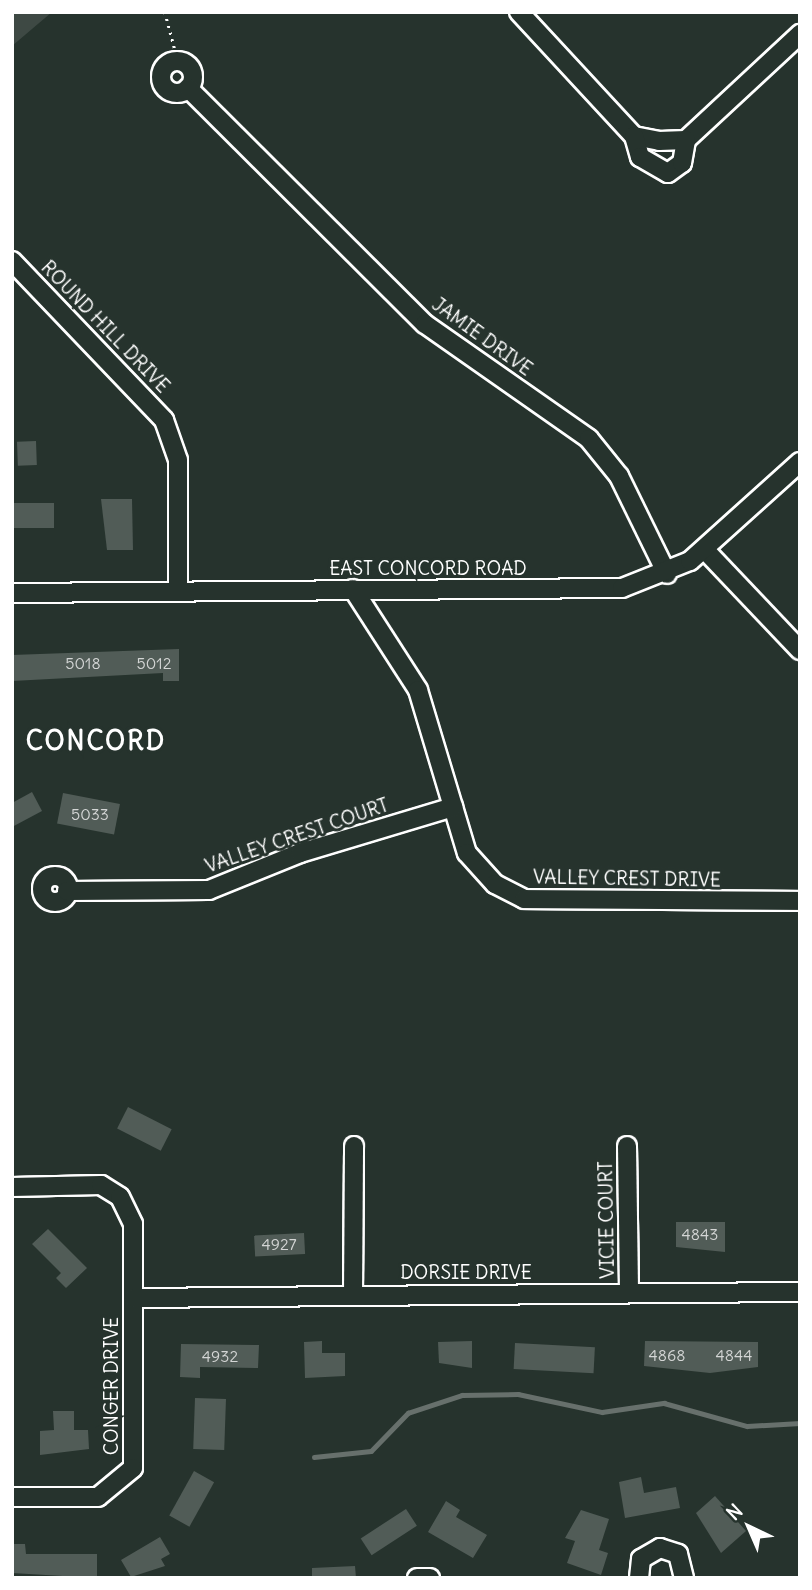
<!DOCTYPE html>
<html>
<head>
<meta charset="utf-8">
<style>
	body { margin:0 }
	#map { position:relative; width:812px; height:1590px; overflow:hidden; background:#26332d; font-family:Delius,sans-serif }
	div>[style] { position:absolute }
	.green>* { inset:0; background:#3e4944 }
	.stream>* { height:4.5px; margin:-2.25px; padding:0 2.25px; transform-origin:2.25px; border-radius:2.25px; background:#67706c }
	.building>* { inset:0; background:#515c57; transform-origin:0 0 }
	.path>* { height:2.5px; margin-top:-1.25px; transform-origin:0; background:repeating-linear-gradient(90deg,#fff 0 2px,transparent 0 7px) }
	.roads { filter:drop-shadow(2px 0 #fff) drop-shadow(-2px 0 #fff) drop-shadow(0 2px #fff) drop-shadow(0 -2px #fff) }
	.minor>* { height:18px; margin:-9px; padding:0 9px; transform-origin:9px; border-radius:9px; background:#26332d }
	.minor>.ring { margin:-9px; padding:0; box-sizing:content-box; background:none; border:18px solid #26332d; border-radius:50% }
	span { translate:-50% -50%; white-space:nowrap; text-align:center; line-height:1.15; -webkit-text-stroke:6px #26332d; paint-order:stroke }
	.number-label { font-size:16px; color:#d4d6d5 }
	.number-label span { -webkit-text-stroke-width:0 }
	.street-label { font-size:19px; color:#fff }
	.district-label { font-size:26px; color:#fff; font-weight:700; letter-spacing:2px }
	.frame { position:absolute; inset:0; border:14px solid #fff; pointer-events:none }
	.north { position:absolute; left:714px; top:1492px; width:70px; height:70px; -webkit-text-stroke:5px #26332d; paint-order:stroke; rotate:316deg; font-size:19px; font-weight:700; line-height:28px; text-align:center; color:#fff }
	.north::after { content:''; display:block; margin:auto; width:24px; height:32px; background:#fff; clip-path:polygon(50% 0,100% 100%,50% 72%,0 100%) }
</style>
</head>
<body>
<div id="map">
	<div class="green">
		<div style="clip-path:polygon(12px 12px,52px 12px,12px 46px)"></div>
	</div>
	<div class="stream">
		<div style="left:314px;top:1457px;width:57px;rotate:-6deg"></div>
		<div style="left:371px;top:1451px;width:53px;rotate:-45.8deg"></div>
		<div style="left:408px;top:1413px;width:57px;rotate:-18.4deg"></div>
		<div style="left:462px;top:1395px;width:56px;rotate:-1deg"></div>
		<div style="left:518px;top:1394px;width:86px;rotate:12.1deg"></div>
		<div style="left:602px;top:1412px;width:63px;rotate:-8.3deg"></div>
		<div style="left:664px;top:1403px;width:86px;rotate:15.5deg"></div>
		<div style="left:747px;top:1426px;width:53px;rotate:-3.2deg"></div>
	</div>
	<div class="building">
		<div style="left:36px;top:441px;width:24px;height:19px;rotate:88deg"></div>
		<div style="clip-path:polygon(101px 499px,132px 499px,133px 550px,107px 550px)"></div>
		<div style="left:12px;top:503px;width:42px;height:25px"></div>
		<div style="clip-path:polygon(179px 649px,179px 681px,163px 681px,163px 673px,12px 681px,12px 655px)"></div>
		<div style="clip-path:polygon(32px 792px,42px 811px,12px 827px,12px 803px)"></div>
		<div style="left:63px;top:793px;width:58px;height:31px;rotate:11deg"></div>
		<div style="left:128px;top:1107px;width:49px;height:24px;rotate:27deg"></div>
		<div style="clip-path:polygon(676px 1222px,725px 1222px,725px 1252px,676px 1247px)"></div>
		<div style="clip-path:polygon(48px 1229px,87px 1268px,66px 1288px,56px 1278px,61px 1273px,32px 1244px)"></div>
		<div style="left:304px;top:1233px;width:21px;height:50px;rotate:87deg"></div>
		<div style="clip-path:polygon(322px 1341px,322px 1353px,345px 1353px,345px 1376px,305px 1378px,304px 1342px)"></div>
		<div style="clip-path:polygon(472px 1341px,472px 1368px,439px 1363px,438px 1342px)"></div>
		<div style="clip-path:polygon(645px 1341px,758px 1342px,758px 1367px,710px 1373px,644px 1366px)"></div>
		<div style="left:515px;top:1343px;width:80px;height:26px;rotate:3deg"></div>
		<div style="clip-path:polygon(181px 1344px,259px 1345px,258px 1368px,200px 1367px,200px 1378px,180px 1377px)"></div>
		<div style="left:195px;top:1398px;width:31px;height:51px;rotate:2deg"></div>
		<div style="clip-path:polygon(53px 1411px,74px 1411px,74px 1430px,88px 1430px,89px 1449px,40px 1455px,40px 1431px,54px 1430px)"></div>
		<div style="left:194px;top:1471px;width:23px;height:51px;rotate:29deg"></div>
		<div style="clip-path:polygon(641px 1477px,644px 1493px,676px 1487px,680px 1508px,625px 1518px,619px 1482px)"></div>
		<div style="clip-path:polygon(715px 1496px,746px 1531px,721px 1553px,696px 1513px)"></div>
		<div style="clip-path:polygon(446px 1501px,460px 1510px,456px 1517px,487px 1535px,473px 1558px,428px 1532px)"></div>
		<div style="left:406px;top:1509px;width:20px;height:54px;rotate:57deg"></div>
		<div style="clip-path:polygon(581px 1510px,609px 1519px,599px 1550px,608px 1553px,601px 1575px,567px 1563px,575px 1541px,565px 1538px)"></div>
		<div style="clip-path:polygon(160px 1537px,170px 1554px,161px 1559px,165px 1566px,131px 1577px,121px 1560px)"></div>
		<div style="clip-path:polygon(12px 1544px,25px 1544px,26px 1554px,97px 1554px,97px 1578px,12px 1573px)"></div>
		<div style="clip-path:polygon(355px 1566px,356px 1578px,312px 1578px,312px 1568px)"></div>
	</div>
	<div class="path">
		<div style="left:165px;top:12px;width:51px;rotate:75.1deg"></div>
	</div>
	<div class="roads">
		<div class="minor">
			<div style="left:519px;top:12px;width:169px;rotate:47.2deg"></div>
			<div style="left:634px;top:136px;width:25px;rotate:11deg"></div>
			<div style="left:659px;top:141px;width:27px;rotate:-2deg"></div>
			<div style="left:686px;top:140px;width:156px;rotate:-42.9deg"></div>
			<div class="ring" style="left:161px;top:61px;width:14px;height:14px"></div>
			<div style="left:188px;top:88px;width:334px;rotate:44.9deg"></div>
			<div style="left:425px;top:324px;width:200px;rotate:35deg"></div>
			<div style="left:589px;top:439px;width:48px;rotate:51deg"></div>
			<div style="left:619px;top:476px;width:109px;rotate:63.9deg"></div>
			<div style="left:634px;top:136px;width:22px;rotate:74deg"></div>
			<div style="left:640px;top:157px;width:32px;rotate:30deg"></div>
			<div style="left:668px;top:173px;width:17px;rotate:-36deg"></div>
			<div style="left:682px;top:163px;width:23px;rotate:-80deg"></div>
			<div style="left:12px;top:261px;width:220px;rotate:46.3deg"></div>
			<div style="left:164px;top:420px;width:42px;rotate:70.7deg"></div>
			<div style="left:178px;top:460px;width:131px;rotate:90deg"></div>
			<div style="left:705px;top:550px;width:138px;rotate:46.5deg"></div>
			<div style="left:353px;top:589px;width:120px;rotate:57.2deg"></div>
			<div style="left:418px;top:690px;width:170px;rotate:73.3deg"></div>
			<div style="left:467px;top:853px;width:42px;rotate:47.9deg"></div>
			<div style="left:495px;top:884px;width:33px;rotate:27deg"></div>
			<div style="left:524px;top:899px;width:276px;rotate:0.4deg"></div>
			<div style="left:12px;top:593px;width:610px;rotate:-0.47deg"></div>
			<div style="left:622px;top:588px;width:73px;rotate:-21.7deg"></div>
			<div style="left:690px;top:561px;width:148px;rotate:-42deg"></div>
			<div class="ring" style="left:42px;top:876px;width:8px;height:8px"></div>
			<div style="left:67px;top:891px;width:142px;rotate:-0.4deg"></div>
			<div style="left:209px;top:890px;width:98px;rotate:-22.1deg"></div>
			<div style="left:300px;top:853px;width:160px;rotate:-16.7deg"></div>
			<div style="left:627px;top:1146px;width:147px;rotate:89.2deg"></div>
			<div style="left:12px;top:1187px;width:89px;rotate:-1.3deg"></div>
			<div style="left:101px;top:1185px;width:22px;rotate:32deg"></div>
			<div style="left:120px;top:1197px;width:30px;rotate:64deg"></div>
			<div style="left:133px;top:1224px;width:244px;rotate:90deg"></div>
			<div style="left:133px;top:1468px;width:45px;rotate:140.4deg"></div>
			<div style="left:98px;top:1497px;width:86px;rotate:180deg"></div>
			<div style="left:353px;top:1295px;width:149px;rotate:-89.6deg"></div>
			<div style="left:133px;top:1298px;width:667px;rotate:-0.52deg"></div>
			<div style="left:417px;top:1578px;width:13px"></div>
			<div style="left:639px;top:1578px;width:19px;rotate:-84deg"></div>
			<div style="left:641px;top:1559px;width:22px;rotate:-30deg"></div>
			<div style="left:660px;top:1548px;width:19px;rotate:18deg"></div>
			<div style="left:678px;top:1554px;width:25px;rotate:76deg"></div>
		</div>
	</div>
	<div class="number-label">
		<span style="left:83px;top:663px">5018</span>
		<span style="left:154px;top:663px">5012</span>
		<span style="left:90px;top:814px">5033</span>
		<span style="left:700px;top:1234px">4843</span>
		<span style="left:279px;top:1244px">4927</span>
		<span style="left:667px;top:1355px">4868</span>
		<span style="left:734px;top:1355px">4844</span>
		<span style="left:220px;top:1356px">4932</span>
	</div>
	<div class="street-label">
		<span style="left:105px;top:327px;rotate:46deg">ROUND HILL DRIVE</span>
		<span style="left:482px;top:337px;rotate:36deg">JAMIE DRIVE</span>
		<span style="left:428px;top:569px">EAST CONCORD ROAD</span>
		<span style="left:297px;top:836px;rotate:-19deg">VALLEY CREST COURT</span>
		<span style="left:627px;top:879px;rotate:1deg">VALLEY CREST DRIVE</span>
		<span style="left:607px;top:1220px;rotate:-91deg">VICIE COURT</span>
		<span style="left:466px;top:1273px">DORSIE DRIVE</span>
		<span style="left:112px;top:1386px;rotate:-90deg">CONGER DRIVE</span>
	</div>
	<div class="district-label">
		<span style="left:96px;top:741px">CONCORD</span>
	</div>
	<div class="frame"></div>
	<div class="north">N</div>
</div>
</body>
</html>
